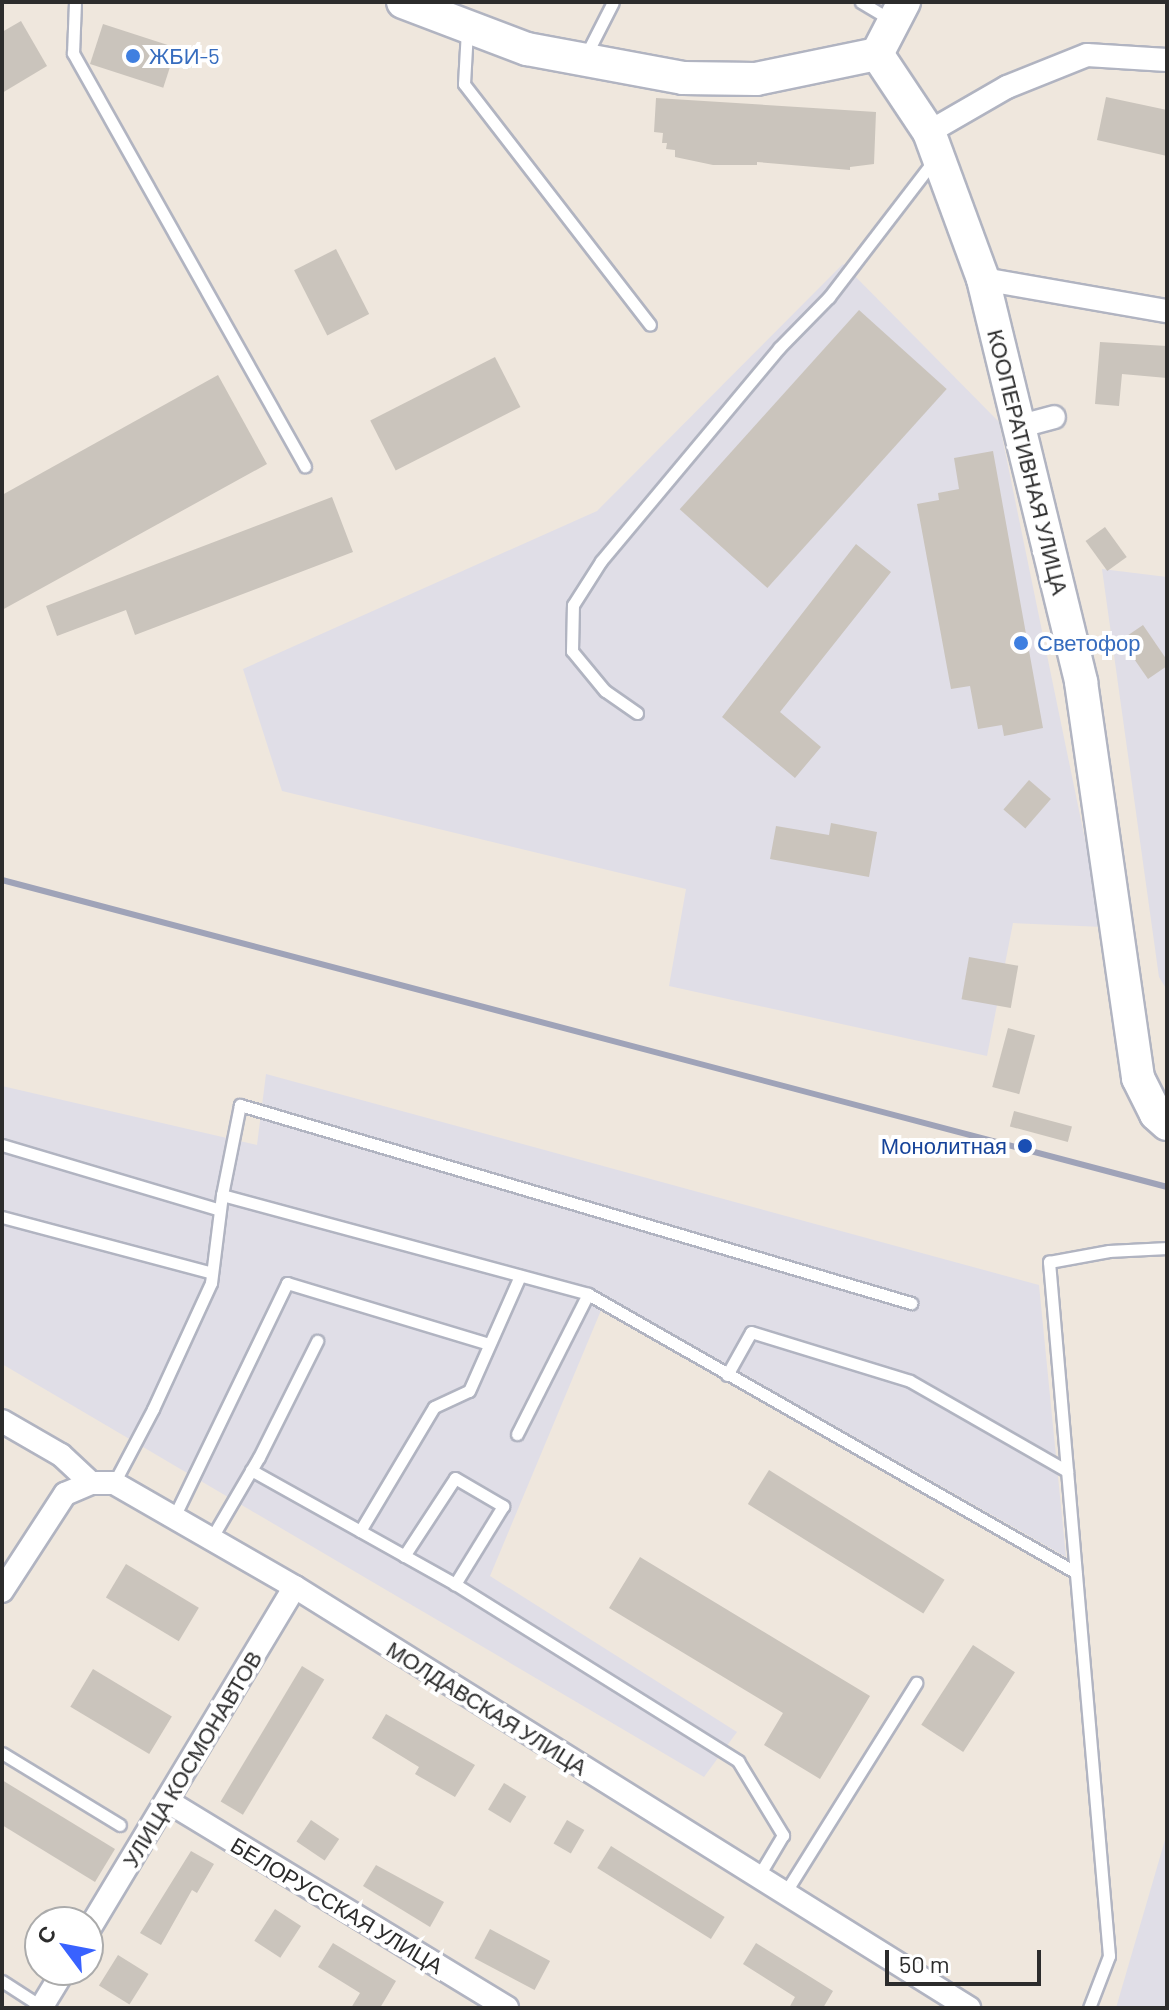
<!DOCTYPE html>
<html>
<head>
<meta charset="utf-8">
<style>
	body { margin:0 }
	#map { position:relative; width:1169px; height:2010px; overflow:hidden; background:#efe7dd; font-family:Barlow,sans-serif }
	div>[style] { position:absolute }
	.industrial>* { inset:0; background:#e0dee7 }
	.building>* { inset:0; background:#cac4bc; transform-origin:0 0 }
	.roads { filter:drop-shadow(2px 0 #b1b4c1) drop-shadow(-2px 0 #b1b4c1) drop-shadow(0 2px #b1b4c1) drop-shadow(0 -2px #b1b4c1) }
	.lane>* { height:11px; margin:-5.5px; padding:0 5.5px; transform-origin:5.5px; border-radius:5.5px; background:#fff }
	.street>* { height:22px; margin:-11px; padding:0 11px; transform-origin:11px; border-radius:11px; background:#fff }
	.secondary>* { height:32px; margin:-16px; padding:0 16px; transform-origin:16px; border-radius:16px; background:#fff }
	.rail>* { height:6px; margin:-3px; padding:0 3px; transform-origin:3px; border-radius:3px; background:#9fa3b8 }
	.dots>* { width:22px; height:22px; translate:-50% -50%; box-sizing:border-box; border:4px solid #fff; border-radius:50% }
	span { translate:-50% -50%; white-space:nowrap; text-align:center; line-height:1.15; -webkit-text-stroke:8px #fff; paint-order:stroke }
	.shop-label { font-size:22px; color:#366cbe }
	.left { translate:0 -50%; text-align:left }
	.street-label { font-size:22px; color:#2c2c2c }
	.transit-label { font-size:22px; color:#164399 }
	.right { translate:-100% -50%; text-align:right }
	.frame { position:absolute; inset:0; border:4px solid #2c2c2c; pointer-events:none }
	.north { position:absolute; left:24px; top:1906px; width:80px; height:80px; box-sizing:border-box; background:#fff; border:2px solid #ababab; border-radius:50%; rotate:302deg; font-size:22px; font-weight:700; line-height:32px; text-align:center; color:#2c2c2c }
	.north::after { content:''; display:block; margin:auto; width:28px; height:36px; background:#3962ff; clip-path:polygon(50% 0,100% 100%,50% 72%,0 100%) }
	.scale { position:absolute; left:885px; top:1950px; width:156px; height:36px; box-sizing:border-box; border:4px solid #2c2c2c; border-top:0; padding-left:10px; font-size:24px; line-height:28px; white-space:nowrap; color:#2c2c2c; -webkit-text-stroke:6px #fff; paint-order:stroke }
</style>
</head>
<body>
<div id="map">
	<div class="industrial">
		<div style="clip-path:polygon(843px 264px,999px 422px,1103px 927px,1013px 923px,987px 1056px,669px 986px,686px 889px,282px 791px,243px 669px,597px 511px)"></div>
		<div style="clip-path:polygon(1102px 569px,1167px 577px,1167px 990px,1159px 977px)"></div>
		<div style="clip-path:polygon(266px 1074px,1039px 1285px,1066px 1557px,607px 1296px,490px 1576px,737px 1732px,704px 1777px,2px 1364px,2px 1086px,257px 1145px)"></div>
		<div style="clip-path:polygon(1165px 1840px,1167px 2008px,1116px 2008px)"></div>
	</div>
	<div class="building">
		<div style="clip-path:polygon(21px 21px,47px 66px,2px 93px,2px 32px)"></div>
		<div style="left:103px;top:24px;width:77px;height:42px;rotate:18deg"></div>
		<div style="clip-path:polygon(1106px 97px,1167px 110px,1167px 156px,1097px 140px)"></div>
		<div style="clip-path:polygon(656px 98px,876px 112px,874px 164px,850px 167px,850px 170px,757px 162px,757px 165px,713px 165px,675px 157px,675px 150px,666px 149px,667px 143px,662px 143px,663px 133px,654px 132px)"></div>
		<div style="left:336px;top:249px;width:73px;height:47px;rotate:63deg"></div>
		<div style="left:859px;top:310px;width:118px;height:268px;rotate:42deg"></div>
		<div style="clip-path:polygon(1100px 342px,1167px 346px,1167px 378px,1122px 374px,1119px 406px,1095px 404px)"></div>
		<div style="left:495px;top:357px;width:56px;height:140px;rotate:63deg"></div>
		<div style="clip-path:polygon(218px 375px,267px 464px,2px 610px,2px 495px)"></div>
		<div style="clip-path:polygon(993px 451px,1043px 728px,1004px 736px,1002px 725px,978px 729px,970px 686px,951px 689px,917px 504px,939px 500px,938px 493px,959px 489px,954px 458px)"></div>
		<div style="clip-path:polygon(332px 497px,353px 552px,135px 635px,126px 610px,57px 636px,46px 606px)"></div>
		<div style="left:1105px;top:527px;width:37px;height:24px;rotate:54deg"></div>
		<div style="clip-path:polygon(856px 544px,891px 572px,780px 712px,821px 747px,795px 778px,722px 717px)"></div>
		<div style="clip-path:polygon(1143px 625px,1167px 660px,1167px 666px,1148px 679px,1121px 640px)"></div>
		<div style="left:1029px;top:780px;width:29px;height:39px;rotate:41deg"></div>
		<div style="clip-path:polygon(831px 823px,877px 832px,869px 877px,770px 859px,776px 826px,829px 835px)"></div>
		<div style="left:969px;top:957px;width:50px;height:43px;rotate:10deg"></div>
		<div style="left:1008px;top:1028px;width:28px;height:61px;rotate:15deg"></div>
		<div style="left:1014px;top:1111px;width:60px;height:16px;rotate:15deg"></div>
		<div style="left:769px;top:1470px;width:207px;height:40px;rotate:32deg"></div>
		<div style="clip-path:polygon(640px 1557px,870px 1696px,820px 1779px,764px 1745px,783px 1713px,609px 1608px)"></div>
		<div style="left:126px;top:1564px;width:85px;height:39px;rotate:31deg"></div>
		<div style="left:973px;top:1645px;width:50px;height:95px;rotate:33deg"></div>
		<div style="left:302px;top:1666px;width:26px;height:158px;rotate:31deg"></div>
		<div style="left:93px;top:1669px;width:92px;height:44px;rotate:31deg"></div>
		<div style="clip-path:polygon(386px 1714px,475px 1765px,455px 1797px,415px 1774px,419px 1767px,372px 1738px)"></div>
		<div style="clip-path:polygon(2px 1780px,115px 1849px,95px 1882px,2px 1825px)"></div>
		<div style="left:504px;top:1783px;width:26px;height:31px;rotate:31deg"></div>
		<div style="left:311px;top:1820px;width:34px;height:26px;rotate:34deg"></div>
		<div style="left:567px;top:1820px;width:20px;height:27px;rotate:30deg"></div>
		<div style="left:611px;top:1846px;width:134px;height:26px;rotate:32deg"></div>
		<div style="clip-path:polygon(191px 1851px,214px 1864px,197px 1893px,192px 1890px,161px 1945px,140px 1933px)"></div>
		<div style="clip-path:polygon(376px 1865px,444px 1902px,430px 1927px,363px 1886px)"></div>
		<div style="left:275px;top:1909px;width:31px;height:38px;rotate:33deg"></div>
		<div style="left:490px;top:1929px;width:68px;height:33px;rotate:28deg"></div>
		<div style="clip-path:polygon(333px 1943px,396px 1981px,380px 2008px,351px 2008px,360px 1993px,318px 1967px)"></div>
		<div style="clip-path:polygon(756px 1943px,833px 1991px,823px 2008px,789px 2008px,795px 1997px,743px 1964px)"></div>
		<div style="left:118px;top:1955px;width:36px;height:36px;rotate:32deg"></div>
	</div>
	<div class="roads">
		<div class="lane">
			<div style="left:75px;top:2px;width:51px;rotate:92.2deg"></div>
			<div style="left:73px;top:53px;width:474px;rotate:60.7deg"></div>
			<div style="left:861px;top:2px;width:35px;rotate:31deg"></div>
			<div style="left:467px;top:30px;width:54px;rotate:93.2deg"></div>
			<div style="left:464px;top:84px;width:304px;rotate:52.3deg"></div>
			<div style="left:586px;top:55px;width:59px;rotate:-63deg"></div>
			<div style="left:637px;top:713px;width:39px;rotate:-145deg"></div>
			<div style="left:605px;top:691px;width:52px;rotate:-129.5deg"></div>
			<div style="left:572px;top:651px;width:46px;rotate:-88.8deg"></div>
			<div style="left:573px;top:605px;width:52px;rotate:-57.5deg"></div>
			<div style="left:601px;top:561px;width:278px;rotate:-50.1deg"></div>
			<div style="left:779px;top:348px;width:71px;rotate:-45.6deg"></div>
			<div style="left:829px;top:297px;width:174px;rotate:-52.5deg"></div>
			<div style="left:2px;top:1145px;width:227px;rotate:16.6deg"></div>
			<div style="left:222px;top:1195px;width:92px;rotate:-78.7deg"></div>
			<div style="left:240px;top:1105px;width:700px;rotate:16.44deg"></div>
			<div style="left:2px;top:1217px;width:217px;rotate:14.9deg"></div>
			<div style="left:727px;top:1375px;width:49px;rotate:-60.8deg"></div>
			<div style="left:751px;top:1332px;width:166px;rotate:17.1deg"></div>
			<div style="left:910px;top:1381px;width:181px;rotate:29.8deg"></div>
			<div style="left:517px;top:1434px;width:157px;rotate:-63.1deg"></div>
			<div style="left:251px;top:1470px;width:234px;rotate:29.2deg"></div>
			<div style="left:455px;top:1584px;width:334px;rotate:32deg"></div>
			<div style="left:738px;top:1761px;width:87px;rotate:58.7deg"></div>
			<div style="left:783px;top:1835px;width:49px;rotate:120.8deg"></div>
			<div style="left:114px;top:1483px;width:84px;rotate:-62.2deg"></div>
			<div style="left:153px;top:1409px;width:139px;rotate:-65.3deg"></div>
			<div style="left:211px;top:1283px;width:89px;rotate:-82.9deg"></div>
			<div style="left:222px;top:1195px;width:379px;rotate:15.1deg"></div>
			<div style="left:588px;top:1294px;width:561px;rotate:29.72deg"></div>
			<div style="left:174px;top:1517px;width:260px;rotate:-64.2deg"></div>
			<div style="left:287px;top:1283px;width:211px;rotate:16.8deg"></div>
			<div style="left:360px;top:1531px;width:144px;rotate:-59.2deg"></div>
			<div style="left:434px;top:1407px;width:38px;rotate:-25deg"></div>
			<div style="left:469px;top:1391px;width:126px;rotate:-66.1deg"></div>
			<div style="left:211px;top:1539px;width:95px;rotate:-59.7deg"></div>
			<div style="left:259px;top:1457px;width:130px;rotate:-63.4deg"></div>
			<div style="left:404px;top:1556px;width:93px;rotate:-56.8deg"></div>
			<div style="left:455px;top:1478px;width:56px;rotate:30.3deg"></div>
			<div style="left:503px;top:1506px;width:92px;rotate:121.6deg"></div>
			<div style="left:2px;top:1753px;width:138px;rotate:31.4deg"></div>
			<div style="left:785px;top:1893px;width:248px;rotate:-58deg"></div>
			<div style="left:2px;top:1981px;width:48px;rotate:33deg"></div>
			<div style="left:1089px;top:2008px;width:56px;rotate:-69deg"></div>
			<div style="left:1109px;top:1956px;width:697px;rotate:-94.94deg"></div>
			<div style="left:1049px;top:1262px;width:61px;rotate:-10.4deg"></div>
			<div style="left:1109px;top:1251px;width:58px;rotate:-3deg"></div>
		</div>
		<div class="street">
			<div style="left:929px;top:132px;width:90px;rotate:-30deg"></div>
			<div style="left:1007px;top:87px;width:86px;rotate:-21.8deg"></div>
			<div style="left:1087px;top:55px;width:80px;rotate:3.6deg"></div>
			<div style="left:983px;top:279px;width:187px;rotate:9.9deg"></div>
			<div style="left:1021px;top:426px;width:34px;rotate:-15deg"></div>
			<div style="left:2px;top:1421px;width:68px;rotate:30deg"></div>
			<div style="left:61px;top:1455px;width:41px;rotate:43deg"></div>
			<div style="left:91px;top:1483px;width:23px"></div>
			<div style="left:114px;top:1483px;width:209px;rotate:29.9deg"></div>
			<div style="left:295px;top:1587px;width:795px;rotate:31.99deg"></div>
			<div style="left:2px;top:1591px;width:116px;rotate:-57deg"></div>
			<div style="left:65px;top:1494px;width:28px;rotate:-23deg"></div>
			<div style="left:167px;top:1801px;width:398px;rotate:31.3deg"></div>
			<div style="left:88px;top:1931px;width:401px;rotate:-59deg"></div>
			<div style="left:41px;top:2008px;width:44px;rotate:-58.8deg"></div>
		</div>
		<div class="secondary">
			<div style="left:403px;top:2px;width:133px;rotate:20.8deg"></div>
			<div style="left:527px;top:49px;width:159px;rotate:10.5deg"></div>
			<div style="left:683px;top:78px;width:73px;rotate:0.8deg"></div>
			<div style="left:756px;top:79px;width:124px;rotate:-11.7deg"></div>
			<div style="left:877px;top:54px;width:59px;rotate:-62.6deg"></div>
			<div style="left:877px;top:54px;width:94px;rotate:56.3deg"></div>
			<div style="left:929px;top:132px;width:157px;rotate:69.8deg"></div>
			<div style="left:983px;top:279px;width:415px;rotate:76.3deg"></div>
			<div style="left:1081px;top:682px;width:400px;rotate:81.8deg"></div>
			<div style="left:1138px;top:1078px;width:40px;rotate:63.4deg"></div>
			<div style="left:1156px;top:1114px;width:15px;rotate:42deg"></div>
		</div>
	</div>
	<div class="rail">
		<div style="left:2px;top:880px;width:1205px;rotate:14.76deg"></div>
	</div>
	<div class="dots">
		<div style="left:133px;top:56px;background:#3f7fe0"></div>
		<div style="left:1021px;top:643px;background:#3f7fe0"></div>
		<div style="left:1025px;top:1146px;background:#1a4fb4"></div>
	</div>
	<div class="shop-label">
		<span class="left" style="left:149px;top:56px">ЖБИ-5</span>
		<span class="left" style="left:1037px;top:643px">Светофор</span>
	</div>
	<div class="street-label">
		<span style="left:1028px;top:462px;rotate:76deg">КООПЕРАТИВНАЯ УЛИЦА</span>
		<span style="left:487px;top:1708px;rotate:32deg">МОЛДАВСКАЯ УЛИЦА</span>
		<span style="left:192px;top:1759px;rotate:-59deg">УЛИЦА КОСМОНАВТОВ</span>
		<span style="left:337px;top:1905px;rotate:31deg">БЕЛОРУССКАЯ УЛИЦА</span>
	</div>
	<div class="transit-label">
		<span class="right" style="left:1007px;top:1146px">Монолитная</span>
	</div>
	<div class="frame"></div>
	<div class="north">С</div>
	<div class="scale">50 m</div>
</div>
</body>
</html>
